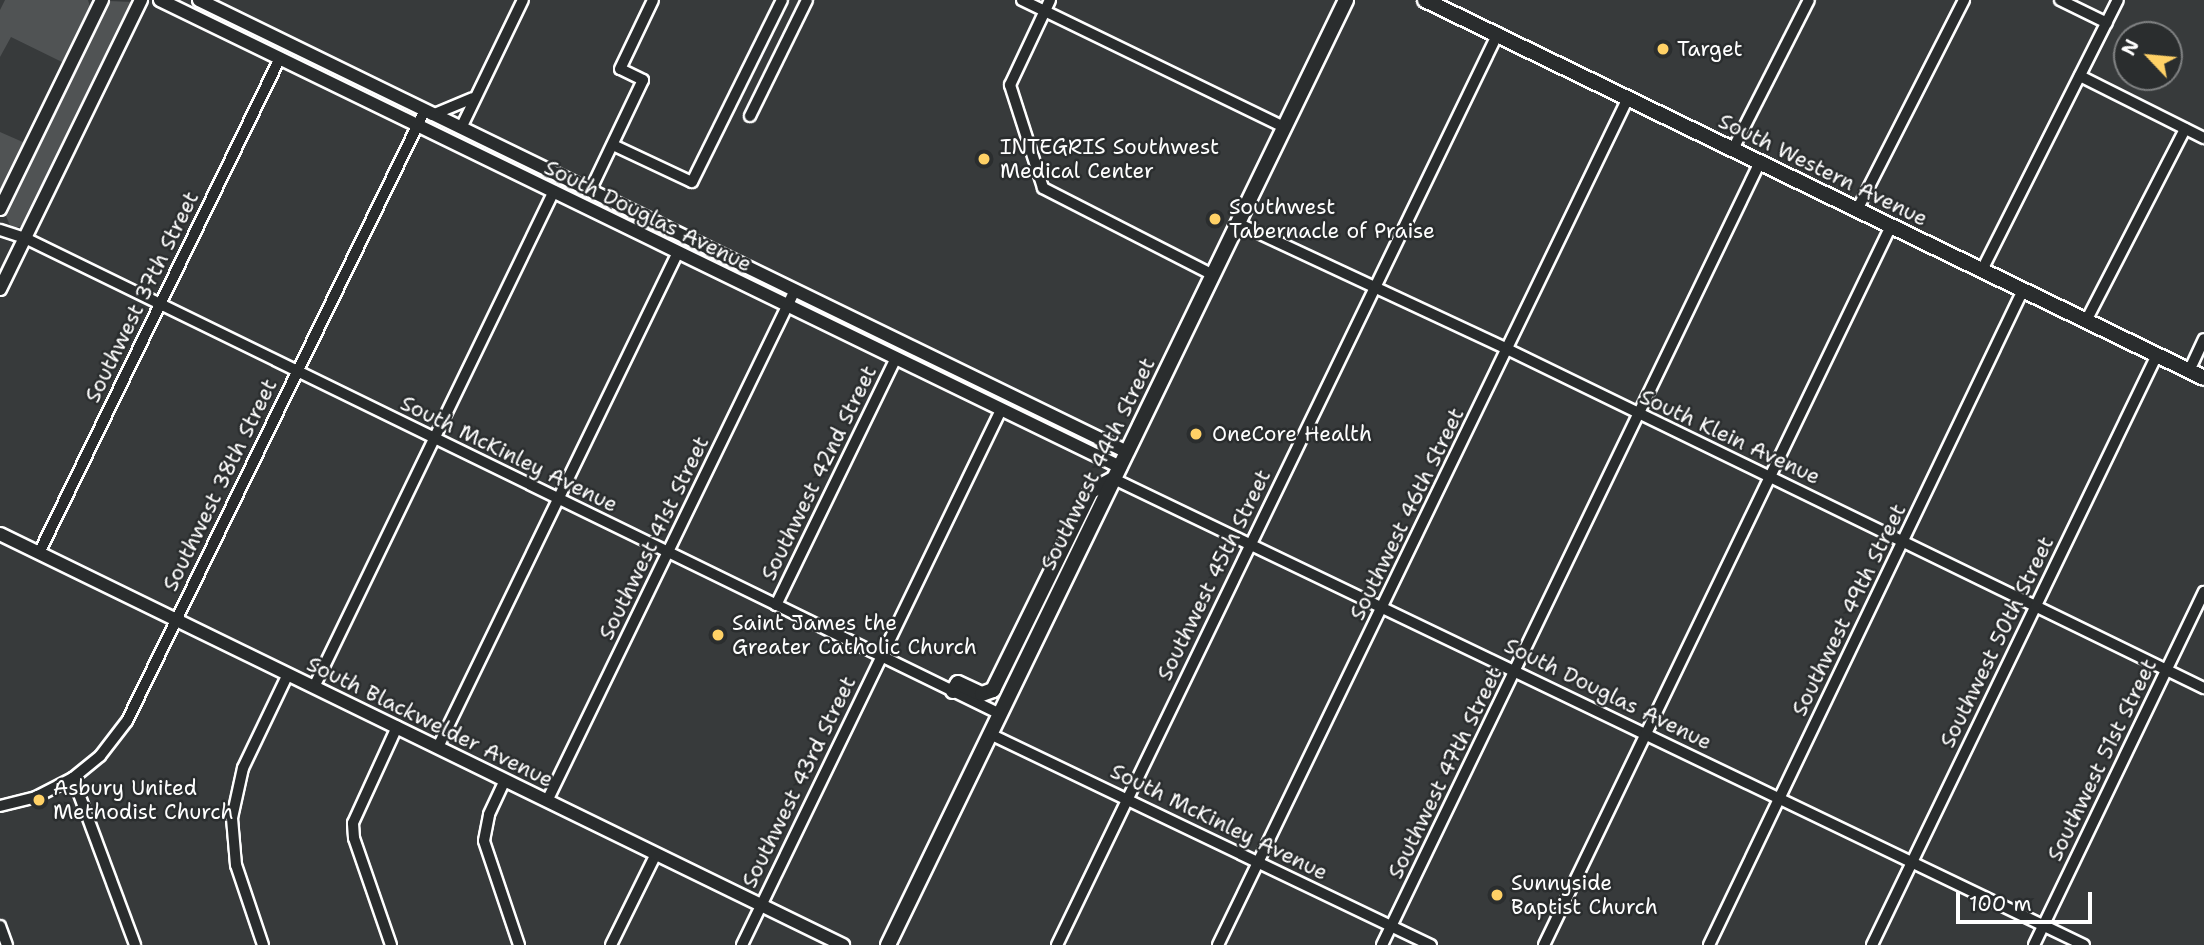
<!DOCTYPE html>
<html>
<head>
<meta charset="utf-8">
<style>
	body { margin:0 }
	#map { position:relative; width:2204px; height:945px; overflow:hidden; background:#373a3b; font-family:"Shantell Sans",sans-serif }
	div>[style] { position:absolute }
	.green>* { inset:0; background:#505354 }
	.roads { filter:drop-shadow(2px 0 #fff) drop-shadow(-2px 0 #fff) drop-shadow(0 2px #fff) drop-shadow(0 -2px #fff) }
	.minor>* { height:10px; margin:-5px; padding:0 5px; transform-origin:5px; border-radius:5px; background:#2a2d2e }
	.tertiary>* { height:12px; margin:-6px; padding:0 6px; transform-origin:6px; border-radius:6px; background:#2a2d2e }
	.secondary>* { height:14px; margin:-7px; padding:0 7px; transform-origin:7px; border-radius:7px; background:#2a2d2e }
	.dots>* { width:19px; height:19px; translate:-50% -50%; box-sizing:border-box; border:4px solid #2a2d2e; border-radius:50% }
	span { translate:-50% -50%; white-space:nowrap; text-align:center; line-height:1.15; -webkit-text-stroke:5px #2a2d2e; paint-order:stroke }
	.poi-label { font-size:21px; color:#fff }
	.left { translate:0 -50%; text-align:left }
	.street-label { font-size:21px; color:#fff }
	.north { position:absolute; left:2113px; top:21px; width:70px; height:70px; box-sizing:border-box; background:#2a2d2e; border:2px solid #7f8182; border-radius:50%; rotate:296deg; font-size:19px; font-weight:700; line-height:28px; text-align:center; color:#fff }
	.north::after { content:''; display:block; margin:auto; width:24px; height:32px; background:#ffd166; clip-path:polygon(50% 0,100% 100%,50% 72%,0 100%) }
	.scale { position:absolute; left:1956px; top:892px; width:136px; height:32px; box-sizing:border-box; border:4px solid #fff; border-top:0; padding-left:9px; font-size:21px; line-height:24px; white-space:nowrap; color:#fff; -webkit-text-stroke:5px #2a2d2e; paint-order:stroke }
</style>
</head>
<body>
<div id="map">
	<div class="green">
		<div style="clip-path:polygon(5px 0,88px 0,91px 10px,0 197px,0 132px,25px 143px,64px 63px,11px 37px,0 57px,0 10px)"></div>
		<div style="clip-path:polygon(108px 1px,134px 2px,25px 226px,11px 228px,4px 211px)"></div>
	</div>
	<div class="roads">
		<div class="minor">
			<div style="left:1022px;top:0;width:291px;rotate:25.9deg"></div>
			<div style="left:1050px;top:0;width:94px;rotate:115.2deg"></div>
			<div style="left:1010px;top:85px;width:108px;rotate:72.2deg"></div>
			<div style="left:1043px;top:188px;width:191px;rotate:27.1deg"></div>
			<div style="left:2060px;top:0;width:52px;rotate:26.1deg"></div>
			<div style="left:2080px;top:76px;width:139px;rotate:26.6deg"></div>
			<div style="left:432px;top:115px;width:44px;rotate:-22.5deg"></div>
			<div style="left:750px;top:116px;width:129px;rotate:-63.8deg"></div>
			<div style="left:461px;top:128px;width:142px;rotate:-64.2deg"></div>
			<div style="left:613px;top:145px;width:87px;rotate:25.1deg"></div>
			<div style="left:692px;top:182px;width:203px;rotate:-63.7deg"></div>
			<div style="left:1733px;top:149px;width:167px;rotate:-63deg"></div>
			<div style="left:590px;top:191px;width:123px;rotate:-64.5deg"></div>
			<div style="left:643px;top:80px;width:25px;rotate:-154deg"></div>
			<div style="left:620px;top:69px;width:76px;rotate:-64.4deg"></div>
			<div style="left:1857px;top:210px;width:236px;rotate:-63deg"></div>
			<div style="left:1237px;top:223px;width:300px;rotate:25deg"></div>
			<div style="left:1509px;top:350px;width:773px;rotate:25.94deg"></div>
			<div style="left:0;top:230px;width:26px;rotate:18deg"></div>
			<div style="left:25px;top:238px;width:1085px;rotate:26.02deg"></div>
			<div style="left:1982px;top:270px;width:302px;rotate:-63.3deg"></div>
			<div style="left:2086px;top:321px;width:216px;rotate:-62.7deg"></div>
			<div style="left:2189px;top:371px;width:35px;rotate:-65deg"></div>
			<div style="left:1114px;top:479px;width:1076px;rotate:25.66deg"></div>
			<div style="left:39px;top:553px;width:551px;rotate:-64.04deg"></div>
			<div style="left:776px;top:605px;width:275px;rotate:-64.1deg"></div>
			<div style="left:314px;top:687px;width:551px;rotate:-64.18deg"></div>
			<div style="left:990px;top:734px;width:489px;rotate:25.6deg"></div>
			<div style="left:438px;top:747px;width:550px;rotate:-64.13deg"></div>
			<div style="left:73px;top:778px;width:178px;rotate:69.6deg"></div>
			<div style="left:505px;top:780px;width:38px;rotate:115deg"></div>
			<div style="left:489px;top:815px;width:26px;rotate:101deg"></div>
			<div style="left:484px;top:841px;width:110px;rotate:71.4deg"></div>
			<div style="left:547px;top:801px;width:568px;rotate:-64.11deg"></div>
			<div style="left:0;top:806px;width:37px;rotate:-14deg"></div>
			<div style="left:36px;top:797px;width:42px;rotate:-27.2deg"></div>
			<div style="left:73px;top:778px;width:35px;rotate:-39deg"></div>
			<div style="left:100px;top:756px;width:44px;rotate:-52.4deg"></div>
			<div style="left:127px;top:721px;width:680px;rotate:-64deg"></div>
			<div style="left:0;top:926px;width:20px;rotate:70deg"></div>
			<div style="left:263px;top:945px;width:84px;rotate:-108.6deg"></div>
			<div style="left:236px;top:865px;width:47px;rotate:-94.9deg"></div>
			<div style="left:232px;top:818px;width:51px;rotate:-77.6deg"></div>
			<div style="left:243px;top:768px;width:104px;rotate:-64.4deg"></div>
			<div style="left:391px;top:945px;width:113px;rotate:-109.1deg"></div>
			<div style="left:354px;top:838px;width:15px;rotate:-94deg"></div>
			<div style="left:353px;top:823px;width:106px;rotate:-65.4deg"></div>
			<div style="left:611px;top:945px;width:102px;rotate:-63.7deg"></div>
			<div style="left:742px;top:945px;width:594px;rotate:-64.17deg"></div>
			<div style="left:1057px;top:945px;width:1013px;rotate:-64.19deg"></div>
			<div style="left:1218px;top:945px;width:941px;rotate:-64.17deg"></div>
			<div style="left:1382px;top:945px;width:869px;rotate:-64.23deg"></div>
			<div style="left:1544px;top:945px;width:798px;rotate:-64.24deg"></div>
			<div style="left:1709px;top:945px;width:726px;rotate:-64.39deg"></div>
			<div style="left:1872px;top:945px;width:655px;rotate:-64.22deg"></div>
			<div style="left:2034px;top:945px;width:392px;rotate:-64.3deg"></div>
		</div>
		<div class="tertiary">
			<div style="left:160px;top:0;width:1068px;rotate:25.94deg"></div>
			<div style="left:199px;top:0;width:1032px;rotate:25.97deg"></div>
			<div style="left:0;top:209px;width:233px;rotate:-64deg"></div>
			<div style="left:0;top:289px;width:322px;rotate:-64deg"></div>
			<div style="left:0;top:534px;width:938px;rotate:25.99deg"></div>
		</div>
		<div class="secondary">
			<div style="left:1425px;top:0;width:866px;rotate:25.88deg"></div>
			<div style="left:953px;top:691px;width:9px;rotate:-58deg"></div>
			<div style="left:958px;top:683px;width:26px;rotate:25deg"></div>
			<div style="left:982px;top:694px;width:12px;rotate:-20deg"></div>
			<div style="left:993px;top:690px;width:222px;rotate:-63.8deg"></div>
			<div style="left:1091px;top:491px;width:26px;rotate:-28deg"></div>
			<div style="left:888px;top:945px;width:1050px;rotate:-64.14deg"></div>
		</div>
	</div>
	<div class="dots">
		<div style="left:1663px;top:49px;background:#ffd166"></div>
		<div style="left:984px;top:159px;background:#ffd166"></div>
		<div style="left:1215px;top:219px;background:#ffd166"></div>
		<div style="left:1196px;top:434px;background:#ffd166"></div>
		<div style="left:718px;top:635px;background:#ffd166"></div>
		<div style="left:39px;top:800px;background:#ffd166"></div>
		<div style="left:1497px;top:895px;background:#ffd166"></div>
	</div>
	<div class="poi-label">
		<span class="left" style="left:1677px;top:49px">Target</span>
		<span class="left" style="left:1000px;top:159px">INTEGRIS Southwest<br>Medical Center</span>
		<span class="left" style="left:1229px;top:219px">Southwest<br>Tabernacle of Praise</span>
		<span class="left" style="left:1212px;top:434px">OneCore Health</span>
		<span class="left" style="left:732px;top:635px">Saint James the<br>Greater Catholic Church</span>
		<span class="left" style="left:53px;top:800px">Asbury United<br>Methodist Church</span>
		<span class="left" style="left:1511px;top:895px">Sunnyside<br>Baptist Church</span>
	</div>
	<div class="street-label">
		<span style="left:1823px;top:170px;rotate:26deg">South Western Avenue</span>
		<span style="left:648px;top:216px;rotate:26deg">South Douglas Avenue</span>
		<span style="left:142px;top:297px;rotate:-64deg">Southwest 37th Street</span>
		<span style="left:1730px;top:437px;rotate:25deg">South Klein Avenue</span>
		<span style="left:509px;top:454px;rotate:26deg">South McKinley Avenue</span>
		<span style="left:1098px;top:464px;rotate:-64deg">Southwest 44th Street</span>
		<span style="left:819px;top:473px;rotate:-64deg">Southwest 42nd Street</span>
		<span style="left:220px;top:485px;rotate:-64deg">Southwest 38th Street</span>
		<span style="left:1407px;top:514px;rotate:-64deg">Southwest 46th Street</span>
		<span style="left:654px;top:538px;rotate:-64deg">Southwest 41st Street</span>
		<span style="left:1214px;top:575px;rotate:-64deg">Southwest 45th Street</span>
		<span style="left:1849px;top:610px;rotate:-64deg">Southwest 49th Street</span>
		<span style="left:1997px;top:642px;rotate:-64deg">Southwest 50th Street</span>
		<span style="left:1608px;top:694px;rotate:26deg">South Douglas Avenue</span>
		<span style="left:430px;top:722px;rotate:26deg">South Blackwelder Avenue</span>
		<span style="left:2102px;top:760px;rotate:-64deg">Southwest 51st Street</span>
		<span style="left:1445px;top:773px;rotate:-64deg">Southwest 47th Street</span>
		<span style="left:799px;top:782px;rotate:-64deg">Southwest 43rd Street</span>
		<span style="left:1219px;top:822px;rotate:26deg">South McKinley Avenue</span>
	</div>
	<div class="north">N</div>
	<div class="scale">100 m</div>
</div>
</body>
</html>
